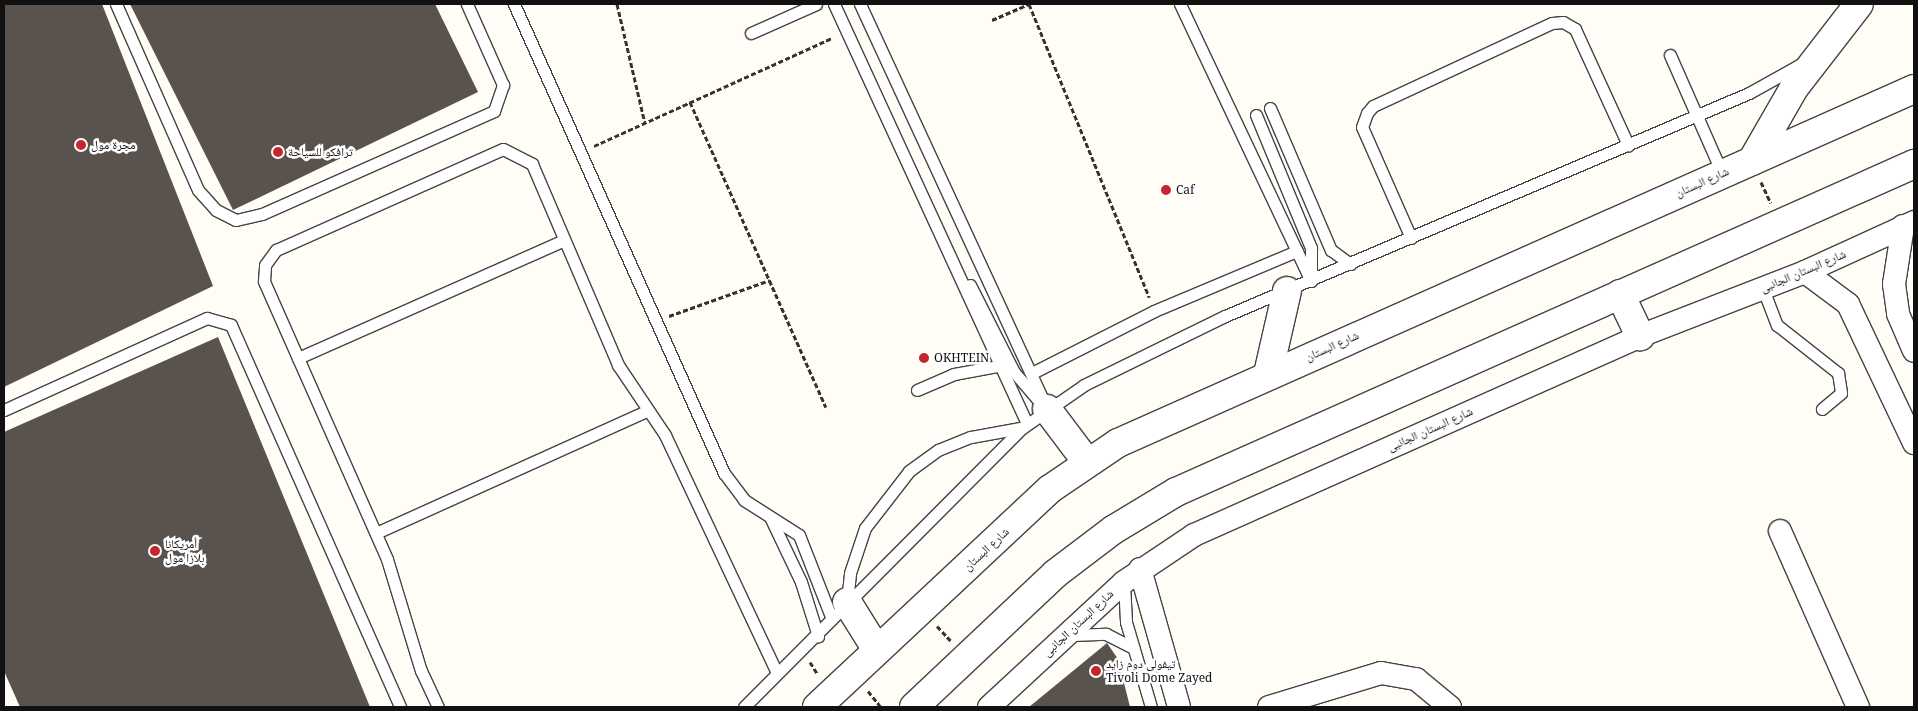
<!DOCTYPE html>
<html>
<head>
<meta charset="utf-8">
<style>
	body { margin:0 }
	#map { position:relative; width:1918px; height:711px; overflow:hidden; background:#fffdf5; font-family:"Noto Serif","Noto Naskh Arabic",serif }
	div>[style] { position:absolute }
	.building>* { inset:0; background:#5a524d }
	.path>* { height:3px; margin-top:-1.5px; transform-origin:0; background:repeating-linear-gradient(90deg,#333 0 5px,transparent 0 7.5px) }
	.roads { filter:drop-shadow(1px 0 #444) drop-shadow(-1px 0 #444) drop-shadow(0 1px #444) drop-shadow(0 -1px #444) }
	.service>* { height:11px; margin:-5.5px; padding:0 5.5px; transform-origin:5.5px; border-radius:5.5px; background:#fff }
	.minor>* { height:22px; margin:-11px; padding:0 11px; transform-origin:11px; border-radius:11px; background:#fff }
	.tertiary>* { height:28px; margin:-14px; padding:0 14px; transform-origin:14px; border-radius:14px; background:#fff }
	.dots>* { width:14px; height:14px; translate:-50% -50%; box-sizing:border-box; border:2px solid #fff; border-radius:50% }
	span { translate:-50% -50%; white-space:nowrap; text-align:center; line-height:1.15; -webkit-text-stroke:5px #fff; paint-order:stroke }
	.poi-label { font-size:12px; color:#111 }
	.left { translate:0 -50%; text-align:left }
	.street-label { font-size:12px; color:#111 }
	.frame { position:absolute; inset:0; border:5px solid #111; pointer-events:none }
</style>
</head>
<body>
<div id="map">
	<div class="building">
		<div style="clip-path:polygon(4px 4px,102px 4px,213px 286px,4px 387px)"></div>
		<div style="clip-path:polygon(130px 4px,435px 4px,478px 92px,233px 210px)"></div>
		<div style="clip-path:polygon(218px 337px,370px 707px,20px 707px,4px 671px,4px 432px)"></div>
		<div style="clip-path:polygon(1107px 643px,1118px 659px,1130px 707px,1029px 707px)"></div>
	</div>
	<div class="path">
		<div style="left:617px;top:4px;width:122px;rotate:76.8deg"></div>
		<div style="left:1029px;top:4px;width:317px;rotate:67.7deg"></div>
		<div style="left:992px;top:20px;width:40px;rotate:-23.4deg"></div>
		<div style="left:690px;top:102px;width:334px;rotate:66deg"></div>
		<div style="left:594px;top:146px;width:261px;rotate:-24.4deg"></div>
		<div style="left:1761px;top:182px;width:23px;rotate:65deg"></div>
		<div style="left:669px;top:316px;width:107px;rotate:-19.6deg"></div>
		<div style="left:937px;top:626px;width:21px;rotate:47deg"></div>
		<div style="left:810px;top:662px;width:13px;rotate:58deg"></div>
		<div style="left:868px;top:691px;width:21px;rotate:51deg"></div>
	</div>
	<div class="roads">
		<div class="service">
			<div style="left:116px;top:4px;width:203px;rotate:66.2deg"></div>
			<div style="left:198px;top:190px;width:27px;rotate:48deg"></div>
			<div style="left:216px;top:210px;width:22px;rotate:27deg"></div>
			<div style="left:236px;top:220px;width:27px;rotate:-13deg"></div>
			<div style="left:262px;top:214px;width:254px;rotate:-23.9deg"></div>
			<div style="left:494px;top:111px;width:28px;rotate:-71deg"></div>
			<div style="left:503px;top:85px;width:89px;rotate:-114deg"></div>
			<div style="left:514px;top:4px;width:514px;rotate:65.88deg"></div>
			<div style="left:724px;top:473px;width:34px;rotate:53deg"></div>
			<div style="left:744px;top:500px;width:65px;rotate:32.5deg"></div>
			<div style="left:799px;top:535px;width:90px;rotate:68.6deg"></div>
			<div style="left:834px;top:4px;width:462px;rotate:65.3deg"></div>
			<div style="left:860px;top:4px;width:446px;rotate:65.2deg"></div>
			<div style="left:1180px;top:4px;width:306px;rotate:64.7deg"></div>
			<div style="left:751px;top:33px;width:71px;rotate:-24deg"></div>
			<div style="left:1670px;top:55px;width:129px;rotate:66.2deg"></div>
			<div style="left:1270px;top:108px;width:155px;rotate:66.8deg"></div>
			<div style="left:1331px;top:250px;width:24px;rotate:36deg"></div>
			<div style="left:1256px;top:115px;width:144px;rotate:67.5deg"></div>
			<div style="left:1311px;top:248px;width:33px;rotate:90deg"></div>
			<div style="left:1411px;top:238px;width:121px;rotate:-113.8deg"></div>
			<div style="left:1362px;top:127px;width:15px;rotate:-70deg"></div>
			<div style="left:1367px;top:113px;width:9px;rotate:-49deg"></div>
			<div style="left:1373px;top:106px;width:197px;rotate:-24.9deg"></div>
			<div style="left:1552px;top:23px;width:11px;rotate:-5deg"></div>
			<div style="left:1563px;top:22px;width:14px;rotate:30deg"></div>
			<div style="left:1575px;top:29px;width:128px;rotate:65.4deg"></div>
			<div style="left:970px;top:285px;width:97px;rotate:63.2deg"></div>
			<div style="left:1014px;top:372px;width:48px;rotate:49.3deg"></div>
			<div style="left:1763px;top:289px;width:39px;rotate:69deg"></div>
			<div style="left:1777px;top:325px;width:78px;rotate:38.2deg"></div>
			<div style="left:1838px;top:373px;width:20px;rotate:81deg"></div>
			<div style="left:1841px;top:393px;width:25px;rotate:140deg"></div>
			<div style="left:298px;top:358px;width:291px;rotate:-23.9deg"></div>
			<div style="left:1032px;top:373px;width:137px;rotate:-26.9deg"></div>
			<div style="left:1154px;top:311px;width:155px;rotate:-22.8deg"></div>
			<div style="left:917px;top:390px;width:40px;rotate:-23.4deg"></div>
			<div style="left:954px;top:374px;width:45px;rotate:-10.3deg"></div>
			<div style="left:4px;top:410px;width:223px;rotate:-24.4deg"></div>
			<div style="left:207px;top:318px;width:25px;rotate:16deg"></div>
			<div style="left:231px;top:325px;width:418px;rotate:66.1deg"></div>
			<div style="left:771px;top:519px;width:70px;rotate:64.5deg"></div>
			<div style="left:801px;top:582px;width:57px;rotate:72.5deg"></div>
			<div style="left:376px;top:533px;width:296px;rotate:-24.3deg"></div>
			<div style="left:1124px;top:583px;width:39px;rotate:87deg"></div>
			<div style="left:1126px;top:622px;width:89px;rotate:73.6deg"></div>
			<div style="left:847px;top:602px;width:29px;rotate:-84deg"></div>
			<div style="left:850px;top:573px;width:47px;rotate:-71.6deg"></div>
			<div style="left:865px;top:528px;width:72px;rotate:-52.3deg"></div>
			<div style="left:909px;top:471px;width:36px;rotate:-36deg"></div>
			<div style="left:938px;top:450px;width:35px;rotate:-22deg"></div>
			<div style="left:971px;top:437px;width:50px;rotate:-10.4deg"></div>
			<div style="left:1072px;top:635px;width:34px;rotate:-2deg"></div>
			<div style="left:1106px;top:634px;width:31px;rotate:27deg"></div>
			<div style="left:438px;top:707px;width:40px;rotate:-115deg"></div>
			<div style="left:421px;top:671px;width:117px;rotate:-106.9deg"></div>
			<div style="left:387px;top:559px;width:304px;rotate:-113.9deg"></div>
			<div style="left:264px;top:281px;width:16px;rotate:-86deg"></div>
			<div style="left:265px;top:265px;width:19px;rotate:-54deg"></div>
			<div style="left:276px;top:250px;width:248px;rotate:-24deg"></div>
			<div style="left:503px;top:149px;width:33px;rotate:27deg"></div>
			<div style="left:532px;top:164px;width:219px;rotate:66.8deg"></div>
			<div style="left:618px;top:365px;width:84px;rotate:56.1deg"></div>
			<div style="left:665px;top:435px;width:263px;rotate:64.8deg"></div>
			<div style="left:744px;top:707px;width:394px;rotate:-45.1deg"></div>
			<div style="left:1022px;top:428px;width:75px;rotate:-34.7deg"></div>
			<div style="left:1084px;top:385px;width:157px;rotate:-26.1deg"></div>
			<div style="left:1225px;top:316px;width:569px;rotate:-23.05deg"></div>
			<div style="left:1749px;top:93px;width:60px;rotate:-29.1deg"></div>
		</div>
		<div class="minor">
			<div style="left:1903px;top:226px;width:59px;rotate:98.8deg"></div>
			<div style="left:1894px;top:284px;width:30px;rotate:82deg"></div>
			<div style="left:1898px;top:314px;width:40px;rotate:66.6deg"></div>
			<div style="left:1805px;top:272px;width:54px;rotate:36.7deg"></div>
			<div style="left:1848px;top:304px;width:154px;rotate:64.6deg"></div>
			<div style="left:1780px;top:531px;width:193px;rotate:66.1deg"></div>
			<div style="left:1140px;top:569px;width:143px;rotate:74.2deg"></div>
			<div style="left:989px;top:707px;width:184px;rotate:-42.8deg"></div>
			<div style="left:1124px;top:582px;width:84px;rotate:-33.9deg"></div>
			<div style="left:1194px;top:535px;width:488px;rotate:-24deg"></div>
			<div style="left:1640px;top:336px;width:177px;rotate:-21.2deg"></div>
			<div style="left:1805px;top:272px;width:120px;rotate:-24.6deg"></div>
			<div style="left:1269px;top:707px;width:117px;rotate:-16.9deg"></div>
			<div style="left:1381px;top:673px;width:36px;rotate:10deg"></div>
			<div style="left:1416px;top:679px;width:44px;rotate:39.5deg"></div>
		</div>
		<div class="tertiary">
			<div style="left:1752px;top:161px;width:84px;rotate:-60.1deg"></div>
			<div style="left:1794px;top:88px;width:106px;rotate:-52.3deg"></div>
			<div style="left:1620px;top:294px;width:47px;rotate:64.5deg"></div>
			<div style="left:1268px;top:374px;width:85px;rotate:-77.1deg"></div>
			<div style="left:1047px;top:409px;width:66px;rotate:53deg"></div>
			<div style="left:847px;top:602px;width:57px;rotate:58deg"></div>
			<div style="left:817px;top:707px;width:319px;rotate:-43.1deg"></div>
			<div style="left:1050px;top:489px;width:82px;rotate:-34.1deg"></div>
			<div style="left:1118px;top:443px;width:871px;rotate:-23.98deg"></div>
			<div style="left:914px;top:707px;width:194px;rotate:-43.3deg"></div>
			<div style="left:1055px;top:574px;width:73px;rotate:-37.2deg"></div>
			<div style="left:1113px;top:530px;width:74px;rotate:-31.1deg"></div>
			<div style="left:1176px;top:492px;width:808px;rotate:-23.96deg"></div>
		</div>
	</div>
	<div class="dots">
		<div style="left:81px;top:145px;background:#c4262e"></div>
		<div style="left:278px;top:152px;background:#c4262e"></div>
		<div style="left:1166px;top:190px;background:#c4262e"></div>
		<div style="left:924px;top:358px;background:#c4262e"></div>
		<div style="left:155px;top:551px;background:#c4262e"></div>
		<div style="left:1096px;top:671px;background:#c4262e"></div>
	</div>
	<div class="poi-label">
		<span class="left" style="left:91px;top:145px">مجرة مول</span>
		<span class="left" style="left:288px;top:152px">ترافكو للسياحة</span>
		<span class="left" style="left:1176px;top:190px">Caf</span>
		<span class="left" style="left:934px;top:358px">OKHTEIN</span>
		<span class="left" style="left:165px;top:551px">أمريكانا<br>بلازا مول</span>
		<span class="left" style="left:1106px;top:671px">تيفولى دوم زايد<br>Tivoli Dome Zayed</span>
	</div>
	<div class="street-label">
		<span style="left:1702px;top:182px;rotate:-24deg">شارع البستان</span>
		<span style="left:1803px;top:271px;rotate:-23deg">شارع البستان الجانبى</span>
		<span style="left:1332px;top:346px;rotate:-24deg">شارع البستان</span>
		<span style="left:1430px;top:429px;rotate:-24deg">شارع البستان الجانبى</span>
		<span style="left:986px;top:549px;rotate:-43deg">شارع البستان</span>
		<span style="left:1078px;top:623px;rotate:-43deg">شارع البستان الجانبى</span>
	</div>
	<div class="frame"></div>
</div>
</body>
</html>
